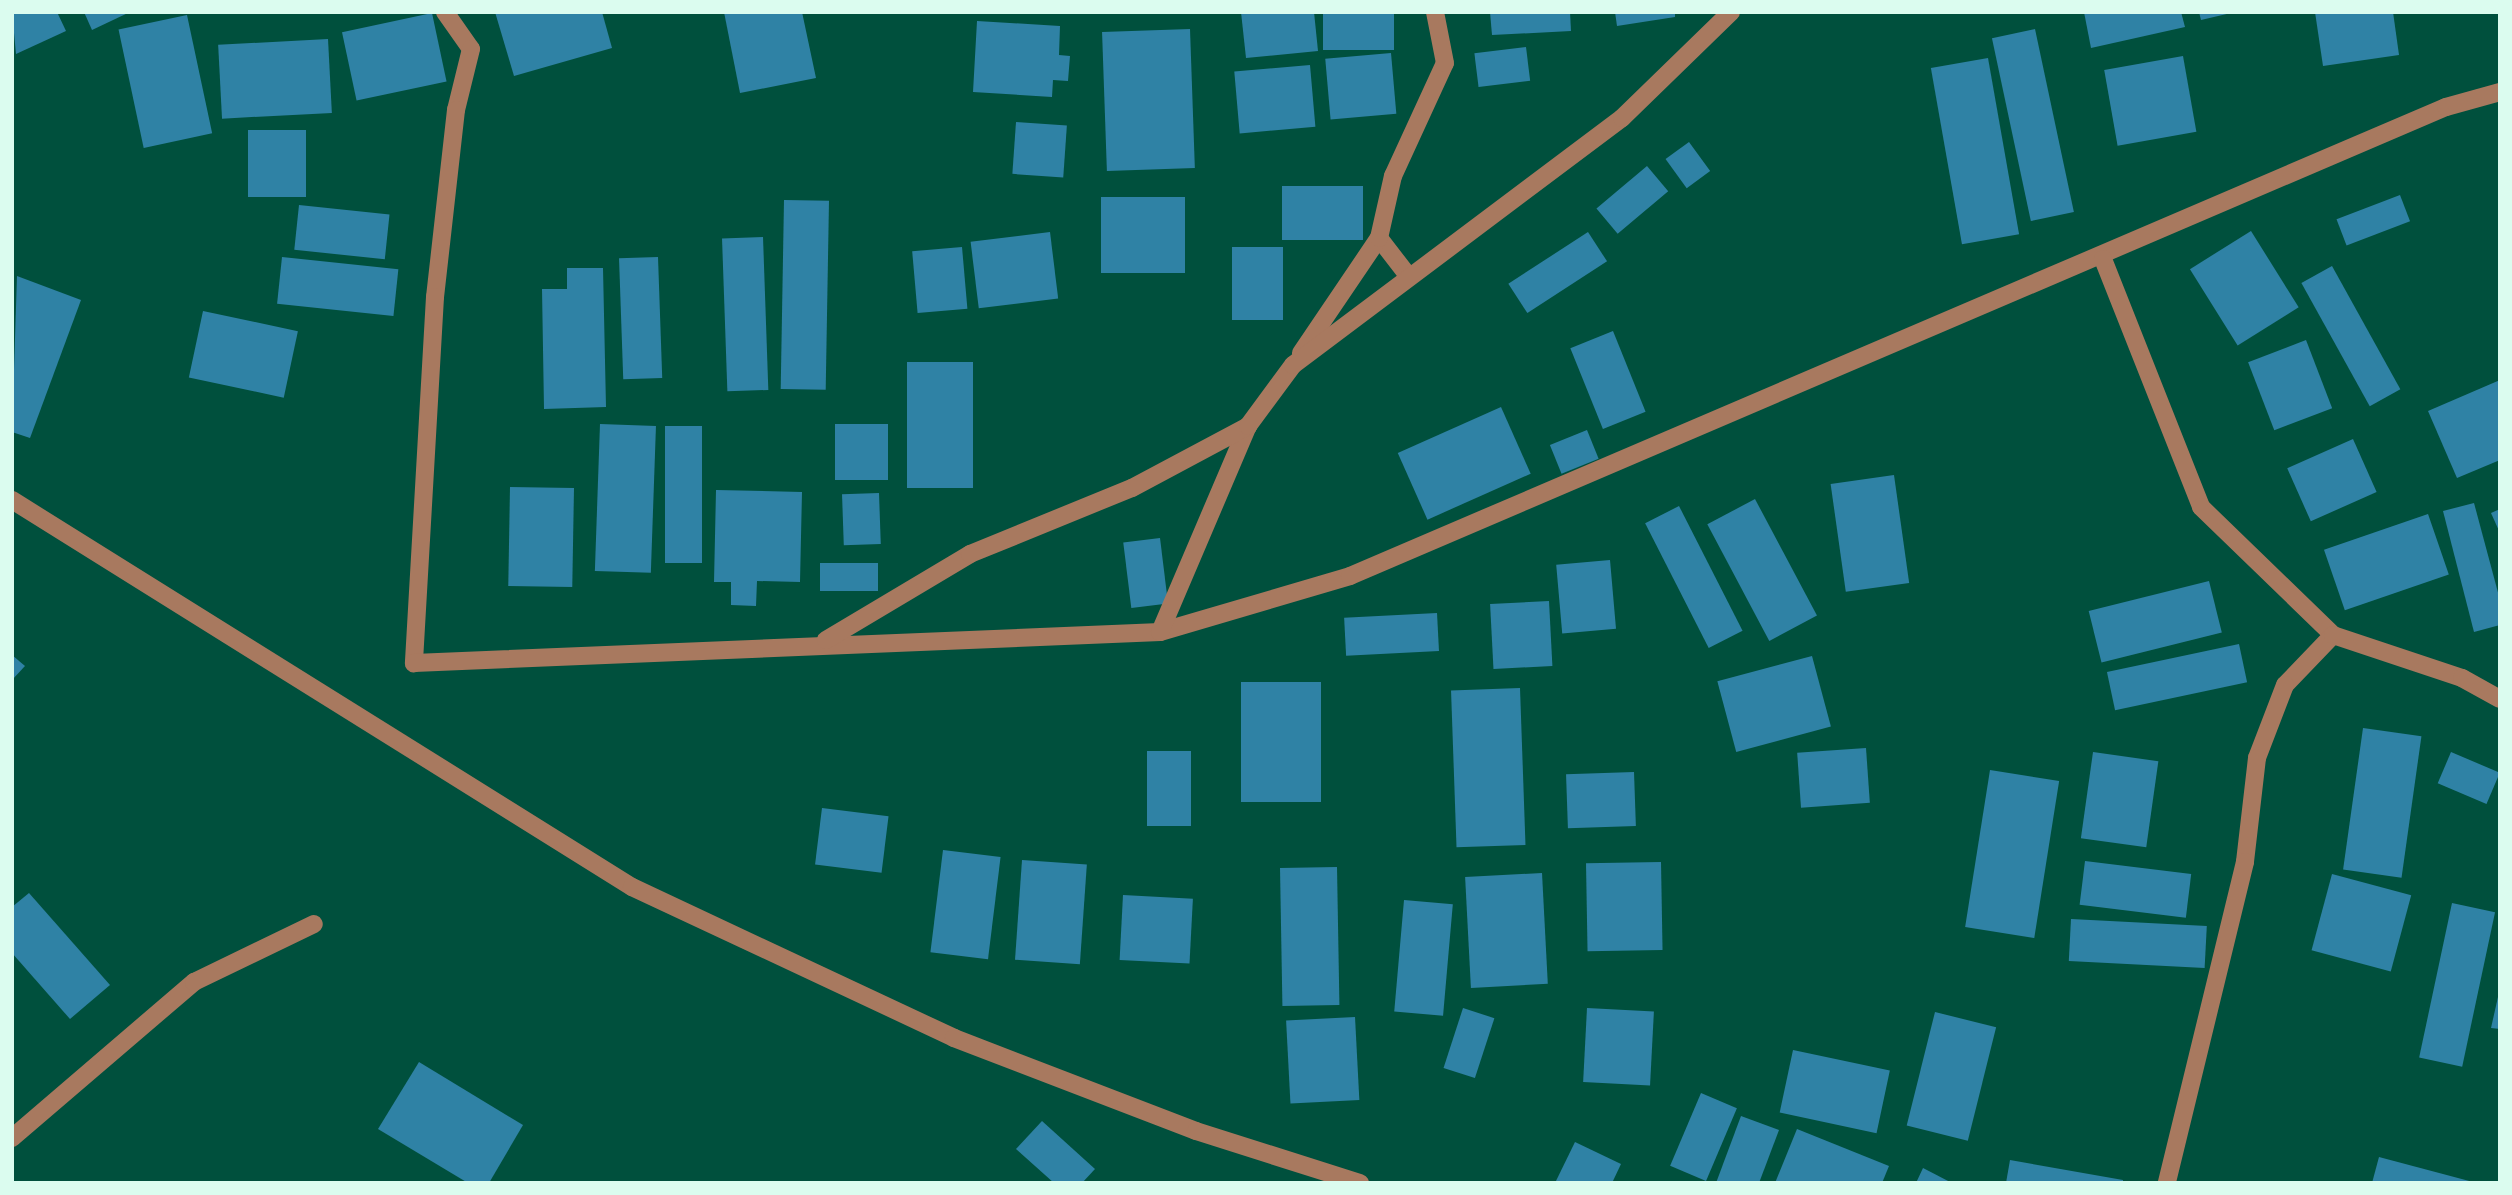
<!DOCTYPE html>
<html>
<head>
<meta charset="utf-8">
<style>
	body { margin:0 }
	#map { position:relative; width:2512px; height:1195px; overflow:hidden; background:#00503d; font-family:Jost,sans-serif }
	div>[style] { position:absolute }
	.building>* { inset:0; background:#2f82a5; transform-origin:0 0 }
	.minor>* { height:18px; margin:-9px; padding:0 9px; transform-origin:9px; border-radius:9px; background:#a8795f }
	span { translate:-50% -50%; white-space:nowrap; text-align:center; line-height:1.15; -webkit-text-stroke:7px #00503d; paint-order:stroke }
	.frame { position:absolute; inset:0; border:14px solid #dbfcef; pointer-events:none }
</style>
</head>
<body>
<div id="map">
	<div class="building">
		<div style="clip-path:polygon(12px 12px,57px 12px,66px 31px,16px 54px)"></div>
		<div style="clip-path:polygon(84px 12px,130px 12px,92px 30px)"></div>
		<div style="clip-path:polygon(495px 12px,602px 12px,612px 48px,514px 76px)"></div>
		<div style="clip-path:polygon(724px 12px,802px 12px,816px 78px,740px 93px)"></div>
		<div style="clip-path:polygon(1241px 12px,1314px 12px,1318px 51px,1246px 58px)"></div>
		<div style="left:1323px;top:12px;width:71px;height:38px"></div>
		<div style="clip-path:polygon(1490px 12px,1570px 12px,1571px 31px,1492px 35px)"></div>
		<div style="clip-path:polygon(1615px 12px,1675px 12px,1675px 17px,1617px 26px)"></div>
		<div style="clip-path:polygon(2084px 12px,2181px 12px,2185px 27px,2091px 48px)"></div>
		<div style="clip-path:polygon(2199px 12px,2231px 12px,2231px 13px,2201px 20px)"></div>
		<div style="clip-path:polygon(2315px 12px,2393px 12px,2399px 55px,2323px 66px)"></div>
		<div style="left:432px;top:13px;width:70px;height:92px;rotate:78deg"></div>
		<div style="left:187px;top:15px;width:121px;height:70px;rotate:78deg"></div>
		<div style="clip-path:polygon(977px 21px,1060px 26px,1059px 55px,1070px 56px,1068px 81px,1053px 80px,1052px 97px,973px 92px)"></div>
		<div style="left:1190px;top:29px;width:139px;height:88px;rotate:88deg"></div>
		<div style="left:2035px;top:29px;width:187px;height:44px;rotate:78deg"></div>
		<div style="left:328px;top:39px;width:74px;height:110px;rotate:87deg"></div>
		<div style="left:1526px;top:47px;width:34px;height:52px;rotate:83deg"></div>
		<div style="left:1391px;top:53px;width:61px;height:66px;rotate:85deg"></div>
		<div style="left:2183px;top:56px;width:77px;height:80px;rotate:80deg"></div>
		<div style="left:1988px;top:58px;width:179px;height:58px;rotate:80deg"></div>
		<div style="left:1310px;top:65px;width:62px;height:76px;rotate:85deg"></div>
		<div style="left:1016px;top:122px;width:51px;height:52px;rotate:4deg"></div>
		<div style="left:248px;top:130px;width:58px;height:67px"></div>
		<div style="left:1689px;top:142px;width:36px;height:29px;rotate:54deg"></div>
		<div style="left:1647px;top:166px;width:33px;height:66px;rotate:50deg"></div>
		<div style="left:1282px;top:186px;width:81px;height:54px"></div>
		<div style="left:2400px;top:195px;width:28px;height:68px;rotate:69deg"></div>
		<div style="left:1101px;top:197px;width:84px;height:76px"></div>
		<div style="left:784px;top:200px;width:45px;height:189px;rotate:1deg"></div>
		<div style="left:299px;top:205px;width:91px;height:45px;rotate:6deg"></div>
		<div style="left:2251px;top:231px;width:90px;height:72px;rotate:58deg"></div>
		<div style="left:1050px;top:232px;width:67px;height:80px;rotate:83deg"></div>
		<div style="left:1588px;top:232px;width:35px;height:95px;rotate:57deg"></div>
		<div style="left:763px;top:237px;width:153px;height:41px;rotate:88deg"></div>
		<div style="left:962px;top:247px;width:62px;height:50px;rotate:85deg"></div>
		<div style="left:1232px;top:247px;width:51px;height:73px"></div>
		<div style="left:282px;top:257px;width:117px;height:47px;rotate:6deg"></div>
		<div style="left:658px;top:257px;width:121px;height:39px;rotate:88deg"></div>
		<div style="left:2332px;top:266px;width:141px;height:35px;rotate:61deg"></div>
		<div style="clip-path:polygon(567px 268px,603px 268px,606px 407px,544px 409px,542px 289px,567px 289px)"></div>
		<div style="clip-path:polygon(17px 276px,81px 300px,30px 438px,12px 432px)"></div>
		<div style="left:203px;top:311px;width:97px;height:68px;rotate:12deg"></div>
		<div style="left:1613px;top:331px;width:87px;height:46px;rotate:68deg"></div>
		<div style="left:2306px;top:340px;width:73px;height:62px;rotate:69deg"></div>
		<div style="left:907px;top:362px;width:66px;height:126px"></div>
		<div style="clip-path:polygon(2500px 380px,2500px 460px,2457px 478px,2428px 411px)"></div>
		<div style="left:1501px;top:407px;width:73px;height:113px;rotate:66deg"></div>
		<div style="left:600px;top:424px;width:56px;height:147px;rotate:2deg"></div>
		<div style="left:835px;top:424px;width:53px;height:56px"></div>
		<div style="left:665px;top:426px;width:37px;height:137px"></div>
		<div style="left:1587px;top:430px;width:31px;height:40px;rotate:68deg"></div>
		<div style="left:2353px;top:439px;width:58px;height:72px;rotate:66deg"></div>
		<div style="left:1894px;top:475px;width:109px;height:64px;rotate:82deg"></div>
		<div style="left:510px;top:487px;width:64px;height:99px;rotate:1deg"></div>
		<div style="clip-path:polygon(716px 490px,802px 492px,800px 582px,757px 581px,756px 606px,731px 605px,731px 582px,714px 582px)"></div>
		<div style="left:879px;top:493px;width:51px;height:37px;rotate:88deg"></div>
		<div style="left:1755px;top:499px;width:132px;height:54px;rotate:62deg"></div>
		<div style="clip-path:polygon(2474px 503px,2500px 600px,2500px 625px,2474px 632px,2443px 511px)"></div>
		<div style="left:1679px;top:506px;width:140px;height:38px;rotate:63deg"></div>
		<div style="clip-path:polygon(2500px 509px,2500px 533px,2491px 513px)"></div>
		<div style="left:2428px;top:514px;width:64px;height:110px;rotate:71deg"></div>
		<div style="left:1160px;top:538px;width:66px;height:37px;rotate:83deg"></div>
		<div style="left:1610px;top:560px;width:69px;height:54px;rotate:85deg"></div>
		<div style="left:820px;top:563px;width:58px;height:28px"></div>
		<div style="left:2209px;top:581px;width:53px;height:124px;rotate:76deg"></div>
		<div style="left:1549px;top:601px;width:65px;height:59px;rotate:87deg"></div>
		<div style="left:1437px;top:613px;width:38px;height:93px;rotate:87deg"></div>
		<div style="left:2239px;top:644px;width:39px;height:135px;rotate:78deg"></div>
		<div style="clip-path:polygon(12px 655px,25px 666px,12px 680px)"></div>
		<div style="left:1812px;top:656px;width:73px;height:98px;rotate:75deg"></div>
		<div style="left:1321px;top:682px;width:120px;height:80px;rotate:90deg"></div>
		<div style="left:1520px;top:688px;width:157px;height:69px;rotate:88deg"></div>
		<div style="left:2363px;top:728px;width:59px;height:143px;rotate:8deg"></div>
		<div style="left:1866px;top:748px;width:55px;height:69px;rotate:86deg"></div>
		<div style="left:1147px;top:751px;width:44px;height:75px"></div>
		<div style="left:2093px;top:752px;width:66px;height:87px;rotate:8deg"></div>
		<div style="left:2451px;top:752px;width:53px;height:34px;rotate:23deg"></div>
		<div style="left:1990px;top:770px;width:70px;height:159px;rotate:9deg"></div>
		<div style="left:1634px;top:772px;width:54px;height:68px;rotate:88deg"></div>
		<div style="left:822px;top:808px;width:67px;height:57px;rotate:7deg"></div>
		<div style="left:943px;top:850px;width:58px;height:103px;rotate:7deg"></div>
		<div style="left:1022px;top:860px;width:65px;height:100px;rotate:4deg"></div>
		<div style="left:2085px;top:861px;width:107px;height:44px;rotate:7deg"></div>
		<div style="left:1661px;top:862px;width:88px;height:75px;rotate:89deg"></div>
		<div style="left:1337px;top:867px;width:138px;height:57px;rotate:89deg"></div>
		<div style="left:1542px;top:873px;width:111px;height:77px;rotate:87deg"></div>
		<div style="left:2332px;top:874px;width:82px;height:79px;rotate:15deg"></div>
		<div style="clip-path:polygon(29px 893px,110px 985px,70px 1019px,12px 953px,12px 907px)"></div>
		<div style="left:1123px;top:895px;width:70px;height:65px;rotate:3deg"></div>
		<div style="left:1404px;top:900px;width:49px;height:112px;rotate:5deg"></div>
		<div style="left:2452px;top:903px;width:44px;height:158px;rotate:12deg"></div>
		<div style="left:2071px;top:919px;width:136px;height:42px;rotate:3deg"></div>
		<div style="clip-path:polygon(2500px 988px,2500px 1029px,2491px 1028px)"></div>
		<div style="left:1463px;top:1008px;width:33px;height:63px;rotate:18deg"></div>
		<div style="left:1587px;top:1008px;width:67px;height:74px;rotate:3deg"></div>
		<div style="left:1935px;top:1012px;width:63px;height:117px;rotate:14deg"></div>
		<div style="left:1355px;top:1017px;width:83px;height:69px;rotate:87deg"></div>
		<div style="left:1793px;top:1050px;width:99px;height:64px;rotate:12deg"></div>
		<div style="clip-path:polygon(419px 1062px,523px 1125px,489px 1183px,468px 1183px,378px 1129px)"></div>
		<div style="left:1701px;top:1093px;width:39px;height:79px;rotate:23deg"></div>
		<div style="clip-path:polygon(1741px 1116px,1779px 1130px,1759px 1183px,1716px 1183px)"></div>
		<div style="clip-path:polygon(1042px 1121px,1095px 1169px,1082px 1183px,1054px 1183px,1016px 1149px)"></div>
		<div style="clip-path:polygon(1797px 1129px,1889px 1166px,1882px 1183px,1775px 1183px)"></div>
		<div style="clip-path:polygon(1575px 1142px,1621px 1164px,1612px 1183px,1555px 1183px)"></div>
		<div style="clip-path:polygon(2379px 1157px,2473px 1182px,2473px 1183px,2372px 1183px)"></div>
		<div style="clip-path:polygon(2010px 1160px,2123px 1180px,2123px 1183px,2006px 1183px)"></div>
		<div style="clip-path:polygon(1923px 1168px,1952px 1183px,1916px 1183px)"></div>
	</div>
	<div class="minor">
		<div style="left:445px;top:12px;width:45px;rotate:54.9deg"></div>
		<div style="left:471px;top:49px;width:63px;rotate:103.8deg"></div>
		<div style="left:456px;top:110px;width:188px;rotate:96.4deg"></div>
		<div style="left:435px;top:297px;width:367px;rotate:93.3deg"></div>
		<div style="left:414px;top:663px;width:747px;rotate:-2.38deg"></div>
		<div style="left:1160px;top:632px;width:198px;rotate:-16.4deg"></div>
		<div style="left:1350px;top:576px;width:1192px;rotate:-23.17deg"></div>
		<div style="left:2446px;top:107px;width:56px;rotate:-15.5deg"></div>
		<div style="left:1379px;top:238px;width:49px;rotate:52.4deg"></div>
		<div style="left:2103px;top:259px;width:267px;rotate:68.4deg"></div>
		<div style="left:2201px;top:507px;width:184px;rotate:44.1deg"></div>
		<div style="left:2333px;top:635px;width:69px;rotate:133.8deg"></div>
		<div style="left:2285px;top:685px;width:78px;rotate:111deg"></div>
		<div style="left:2257px;top:758px;width:105px;rotate:96.6deg"></div>
		<div style="left:2245px;top:862px;width:330px;rotate:103.7deg"></div>
		<div style="left:1301px;top:353px;width:139px;rotate:-55.9deg"></div>
		<div style="left:1379px;top:238px;width:64px;rotate:-77.3deg"></div>
		<div style="left:1393px;top:176px;width:124px;rotate:-65.3deg"></div>
		<div style="left:1445px;top:63px;width:52px;rotate:-101.1deg"></div>
		<div style="left:12px;top:500px;width:731px;rotate:31.97deg"></div>
		<div style="left:632px;top:887px;width:356px;rotate:25.1deg"></div>
		<div style="left:954px;top:1038px;width:259px;rotate:21deg"></div>
		<div style="left:1196px;top:1131px;width:172px;rotate:17.6deg"></div>
		<div style="left:1160px;top:632px;width:224px;rotate:-66.9deg"></div>
		<div style="left:2333px;top:635px;width:136px;rotate:18.4deg"></div>
		<div style="left:2462px;top:678px;width:43px;rotate:28.9deg"></div>
		<div style="left:826px;top:640px;width:168px;rotate:-30.8deg"></div>
		<div style="left:970px;top:554px;width:175px;rotate:-22.2deg"></div>
		<div style="left:1132px;top:488px;width:132px;rotate:-28.1deg"></div>
		<div style="left:1248px;top:426px;width:76px;rotate:-53.6deg"></div>
		<div style="left:1293px;top:365px;width:411px;rotate:-36.9deg"></div>
		<div style="left:1622px;top:118px;width:152px;rotate:-44.2deg"></div>
		<div style="left:12px;top:1138px;width:240px;rotate:-40.6deg"></div>
		<div style="left:194px;top:982px;width:133px;rotate:-25.8deg"></div>
	</div>
	<div class="frame"></div>
</div>
</body>
</html>
